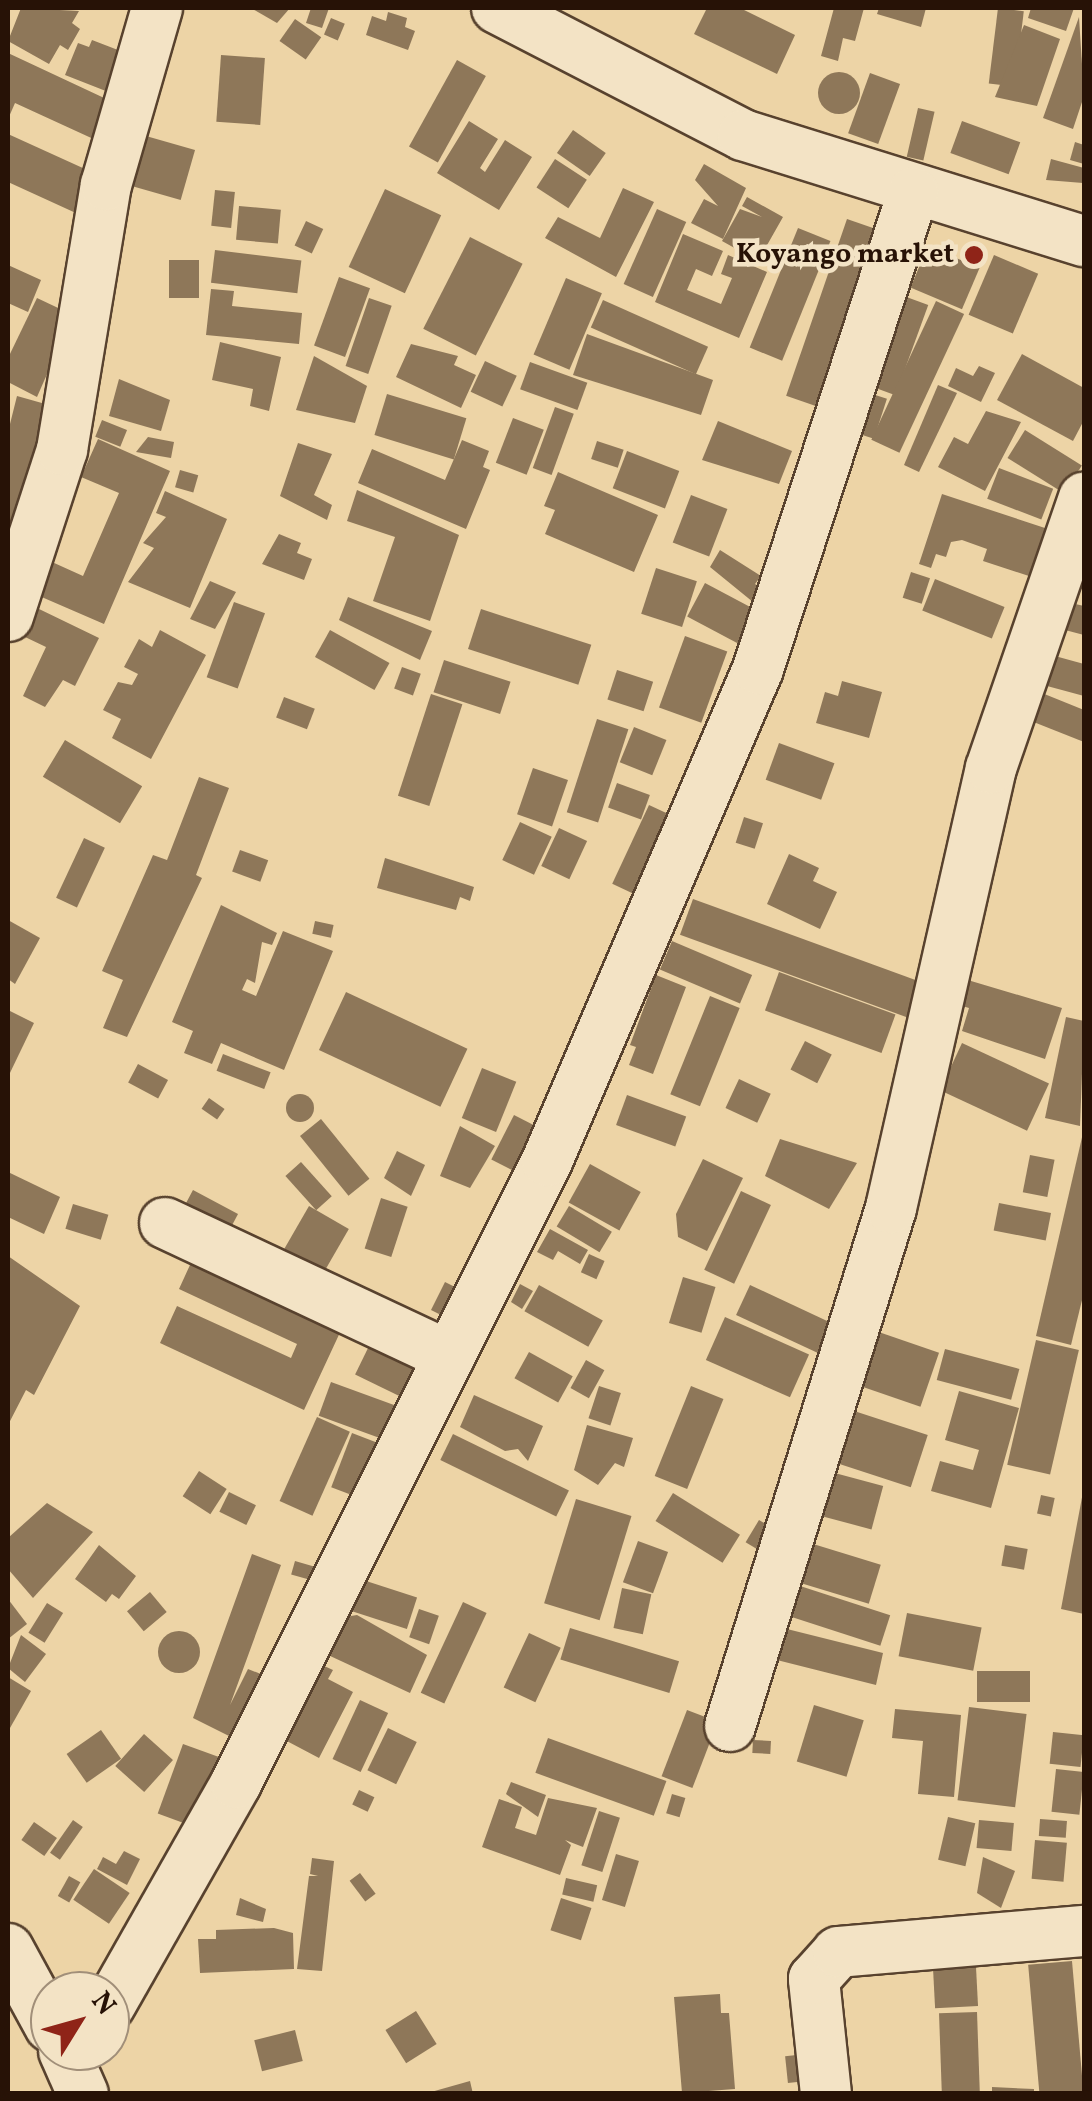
<!DOCTYPE html>
<html>
<head>
<meta charset="utf-8">
<style>
	body { margin:0 }
	#map { position:relative; width:1092px; height:2101px; overflow:hidden; background:#edd4a6; font-family:Vollkorn,serif }
	div>[style] { position:absolute }
	.building>* { inset:0; background:#8e7759; transform-origin:0 0 }
	.round { border-radius:50% }
	.roads { filter:drop-shadow(2px 0 #58422e) drop-shadow(-2px 0 #58422e) drop-shadow(0 2px #58422e) drop-shadow(0 -2px #58422e) }
	.minor>* { height:50px; margin:-25px; padding:0 25px; transform-origin:25px; border-radius:25px; background:#f3e3c5 }
	.dots>* { width:28px; height:28px; translate:-50% -50%; box-sizing:border-box; border:5px solid #f3e3c5; border-radius:50% }
	span { translate:-50% -50%; white-space:nowrap; text-align:center; line-height:1.15; -webkit-text-stroke:9px #f3e3c5; paint-order:stroke }
	.poi-label { font-size:28px; color:#271206; font-weight:700 }
	.right { translate:-100% -50%; text-align:right }
	.frame { position:absolute; inset:0; border:10px solid #271206; pointer-events:none }
	.north { position:absolute; left:30px; top:1971px; width:100px; height:100px; box-sizing:border-box; background:#f3e3c5; border:2px solid #a18f79; border-radius:50%; rotate:53deg; font-size:28px; font-weight:700; line-height:40px; text-align:center; color:#271206 }
	.north::after { content:''; display:block; margin:auto; width:35px; height:45px; background:#8f2418; clip-path:polygon(50% 0,100% 100%,50% 72%,0 100%) }
</style>
</head>
<body>
<div id="map">
	<div class="building">
		<div style="clip-path:polygon(21px 8px,79px 11px,72px 23px,80px 29px,68px 50px,60px 45px,49px 64px,8px 41px)"></div>
		<div style="clip-path:polygon(251px 8px,290px 8px,277px 23px)"></div>
		<div style="clip-path:polygon(311px 8px,329px 8px,322px 28px,306px 23px)"></div>
		<div style="clip-path:polygon(707px 8px,740px 8px,795px 35px,777px 74px,694px 34px)"></div>
		<div style="clip-path:polygon(834px 8px,864px 8px,855px 41px,843px 38px,838px 61px,821px 56px)"></div>
		<div style="clip-path:polygon(879px 8px,926px 8px,921px 27px,877px 14px)"></div>
		<div style="left:998px;top:8px;width:26px;height:76px;rotate:7deg"></div>
		<div style="clip-path:polygon(1031px 8px,1074px 8px,1066px 31px,1028px 18px)"></div>
		<div style="clip-path:polygon(388px 12px,407px 18px,405px 27px,415px 31px,408px 50px,366px 35px,372px 16px,386px 21px)"></div>
		<div style="clip-path:polygon(1079px 17px,1084px 96px,1073px 129px,1043px 118px)"></div>
		<div style="left:331px;top:18px;width:15px;height:18px;rotate:23deg"></div>
		<div style="left:295px;top:19px;width:32px;height:27px;rotate:35deg"></div>
		<div style="clip-path:polygon(1024px 25px,1060px 39px,1037px 106px,995px 97px)"></div>
		<div style="clip-path:polygon(92px 40px,131px 55px,116px 95px,65px 75px,78px 43px,89px 47px)"></div>
		<div style="clip-path:polygon(8px 53px,117px 104px,100px 142px,15px 103px,8px 119px)"></div>
		<div style="left:221px;top:55px;width:44px;height:67px;rotate:4deg"></div>
		<div style="left:457px;top:60px;width:33px;height:99px;rotate:29deg"></div>
		<div class="round" style="left:818px;top:72px;width:42px;height:42px"></div>
		<div style="left:870px;top:73px;width:32px;height:64px;rotate:20deg"></div>
		<div style="left:918px;top:108px;width:17px;height:50px;rotate:13deg"></div>
		<div style="clip-path:polygon(469px 121px,498px 139px,480px 168px,485px 172px,505px 140px,532px 157px,499px 210px,437px 173px)"></div>
		<div style="left:962px;top:121px;width:62px;height:34px;rotate:20deg"></div>
		<div style="left:573px;top:130px;width:40px;height:28px;rotate:35deg"></div>
		<div style="clip-path:polygon(8px 134px,96px 174px,78px 214px,8px 182px)"></div>
		<div style="left:146px;top:136px;width:51px;height:52px;rotate:16deg"></div>
		<div style="clip-path:polygon(1075px 142px,1084px 145px,1084px 164px,1070px 160px)"></div>
		<div style="left:555px;top:159px;width:38px;height:34px;rotate:33deg"></div>
		<div style="clip-path:polygon(1051px 159px,1084px 168px,1083px 183px,1046px 180px)"></div>
		<div style="clip-path:polygon(704px 164px,746px 188px,723px 239px,691px 223px,704px 199px,718px 206px,695px 180px)"></div>
		<div style="clip-path:polygon(623px 188px,654px 202px,616px 277px,545px 238px,558px 217px,600px 238px)"></div>
		<div style="left:385px;top:189px;width:62px;height:86px;rotate:25deg"></div>
		<div style="left:215px;top:190px;width:20px;height:36px;rotate:6deg"></div>
		<div style="clip-path:polygon(747px 197px,783px 217px,758px 261px,722px 241px,740px 209px,762px 217px,742px 206px)"></div>
		<div style="left:239px;top:206px;width:42px;height:34px;rotate:5deg"></div>
		<div style="left:657px;top:209px;width:32px;height:82px;rotate:24deg"></div>
		<div style="left:847px;top:219px;width:42px;height:187px;rotate:19deg"></div>
		<div style="left:306px;top:221px;width:19px;height:27px;rotate:25deg"></div>
		<div style="left:798px;top:228px;width:35px;height:129px;rotate:22deg"></div>
		<div style="clip-path:polygon(683px 234px,723px 251px,712px 276px,696px 269px,687px 290px,721px 304px,732px 278px,721px 274px,728px 255px,767px 272px,739px 338px,655px 302px)"></div>
		<div style="left:470px;top:237px;width:59px;height:103px;rotate:27deg"></div>
		<div style="left:928px;top:246px;width:56px;height:45px;rotate:23deg"></div>
		<div style="left:215px;top:250px;width:87px;height:33px;rotate:7deg"></div>
		<div style="left:994px;top:255px;width:48px;height:65px;rotate:23deg"></div>
		<div style="left:169px;top:260px;width:30px;height:38px"></div>
		<div style="clip-path:polygon(8px 265px,41px 280px,28px 312px,8px 303px)"></div>
		<div style="left:339px;top:277px;width:33px;height:73px;rotate:20deg"></div>
		<div style="left:566px;top:278px;width:39px;height:83px;rotate:23deg"></div>
		<div style="clip-path:polygon(211px 289px,234px 291px,232px 306px,302px 313px,299px 344px,206px 335px)"></div>
		<div style="left:901px;top:295px;width:29px;height:96px;rotate:20deg"></div>
		<div style="clip-path:polygon(37px 298px,73px 315px,37px 397px,8px 382px,8px 358px)"></div>
		<div style="left:369px;top:298px;width:24px;height:72px;rotate:19deg"></div>
		<div style="left:603px;top:300px;width:115px;height:30px;rotate:24deg"></div>
		<div style="left:936px;top:301px;width:31px;height:153px;rotate:25deg"></div>
		<div style="clip-path:polygon(587px 334px,713px 380px,701px 415px,573px 375px)"></div>
		<div style="clip-path:polygon(220px 342px,281px 357px,269px 411px,250px 406px,253px 389px,212px 380px)"></div>
		<div style="clip-path:polygon(411px 344px,458px 356px,454px 365px,476px 375px,461px 408px,396px 377px)"></div>
		<div style="clip-path:polygon(1022px 354px,1084px 388px,1084px 420px,1073px 441px,997px 400px)"></div>
		<div style="clip-path:polygon(314px 356px,367px 386px,355px 423px,296px 410px)"></div>
		<div style="left:485px;top:361px;width:35px;height:34px;rotate:25deg"></div>
		<div style="left:530px;top:362px;width:61px;height:29px;rotate:20deg"></div>
		<div style="clip-path:polygon(979px 366px,995px 373px,981px 402px,948px 386px,956px 368px,973px 376px)"></div>
		<div style="clip-path:polygon(119px 379px,170px 400px,161px 431px,109px 416px)"></div>
		<div style="clip-path:polygon(938px 385px,957px 393px,919px 472px,904px 465px)"></div>
		<div style="left:866px;top:392px;width:22px;height:42px;rotate:18deg"></div>
		<div style="left:387px;top:394px;width:83px;height:43px;rotate:17deg"></div>
		<div style="clip-path:polygon(17px 396px,49px 405px,17px 528px,8px 525px,8px 432px)"></div>
		<div style="left:555px;top:407px;width:20px;height:65px;rotate:20deg"></div>
		<div style="clip-path:polygon(986px 411px,1021px 422px,985px 491px,938px 467px,954px 437px,968px 444px)"></div>
		<div style="left:513px;top:418px;width:33px;height:48px;rotate:21deg"></div>
		<div style="left:102px;top:420px;width:27px;height:18px;rotate:22deg"></div>
		<div style="clip-path:polygon(718px 421px,792px 451px,779px 484px,702px 460px)"></div>
		<div style="left:1025px;top:430px;width:67px;height:33px;rotate:32deg"></div>
		<div style="clip-path:polygon(148px 437px,174px 442px,171px 458px,136px 452px)"></div>
		<div style="clip-path:polygon(98px 439px,170px 471px,104px 624px,37px 595px,52px 562px,83px 576px,119px 493px,81px 477px)"></div>
		<div style="clip-path:polygon(462px 440px,489px 451px,483px 467px,490px 470px,466px 529px,358px 483px,372px 449px,445px 480px)"></div>
		<div style="left:597px;top:441px;width:28px;height:19px;rotate:18deg"></div>
		<div style="clip-path:polygon(298px 443px,332px 454px,314px 495px,332px 505px,327px 520px,280px 496px)"></div>
		<div style="left:627px;top:451px;width:56px;height:40px;rotate:21deg"></div>
		<div style="left:999px;top:468px;width:58px;height:33px;rotate:21deg"></div>
		<div style="left:180px;top:470px;width:19px;height:18px;rotate:16deg"></div>
		<div style="clip-path:polygon(558px 472px,658px 515px,634px 572px,545px 534px,555px 510px,544px 506px)"></div>
		<div style="clip-path:polygon(357px 490px,459px 535px,430px 621px,373px 601px,395px 537px,347px 521px)"></div>
		<div style="clip-path:polygon(165px 491px,227px 519px,190px 608px,128px 582px,154px 548px,143px 543px,166px 517px,156px 513px)"></div>
		<div style="clip-path:polygon(942px 494px,1048px 529px,1032px 577px,983px 561px,987px 549px,962px 540px,951px 542px,946px 557px,936px 554px,931px 568px,919px 564px)"></div>
		<div style="left:691px;top:495px;width:39px;height:51px;rotate:21deg"></div>
		<div style="clip-path:polygon(279px 534px,301px 543px,297px 553px,312px 559px,304px 580px,262px 564px)"></div>
		<div style="clip-path:polygon(720px 550px,761px 576px,755px 584px,774px 596px,764px 611px,710px 567px)"></div>
		<div style="left:656px;top:568px;width:43px;height:48px;rotate:18deg"></div>
		<div style="left:911px;top:572px;width:20px;height:27px;rotate:18deg"></div>
		<div style="left:935px;top:579px;width:75px;height:34px;rotate:22deg"></div>
		<div style="clip-path:polygon(210px 581px,236px 592px,215px 629px,190px 619px)"></div>
		<div style="left:705px;top:583px;width:64px;height:38px;rotate:28deg"></div>
		<div style="clip-path:polygon(348px 597px,432px 631px,420px 660px,339px 620px)"></div>
		<div style="left:234px;top:602px;width:33px;height:80px;rotate:20deg"></div>
		<div style="clip-path:polygon(1071px 603px,1084px 606px,1084px 635px,1065px 630px)"></div>
		<div style="clip-path:polygon(37px 608px,99px 638px,75px 686px,63px 680px,45px 707px,23px 696px,46px 647px,23px 636px)"></div>
		<div style="left:481px;top:609px;width:116px;height:42px;rotate:18deg"></div>
		<div style="clip-path:polygon(160px 630px,206px 655px,151px 759px,112px 738px,121px 719px,103px 710px,118px 682px,132px 685px,138px 674px,124px 667px,139px 639px,152px 647px)"></div>
		<div style="left:330px;top:630px;width:68px;height:31px;rotate:29deg"></div>
		<div style="left:685px;top:636px;width:45px;height:76px;rotate:20deg"></div>
		<div style="clip-path:polygon(1044px 653px,1084px 664px,1084px 696px,1036px 683px)"></div>
		<div style="left:444px;top:660px;width:70px;height:34px;rotate:18deg"></div>
		<div style="left:402px;top:667px;width:20px;height:23px;rotate:20deg"></div>
		<div style="left:617px;top:670px;width:38px;height:31px;rotate:18deg"></div>
		<div style="clip-path:polygon(842px 681px,882px 692px,869px 738px,816px 723px,825px 692px,838px 696px)"></div>
		<div style="clip-path:polygon(1037px 691px,1084px 710px,1084px 742px,1026px 719px)"></div>
		<div style="left:431px;top:694px;width:33px;height:107px;rotate:18deg"></div>
		<div style="left:284px;top:697px;width:33px;height:22px;rotate:21deg"></div>
		<div style="left:597px;top:719px;width:33px;height:98px;rotate:18deg"></div>
		<div style="left:634px;top:727px;width:35px;height:38px;rotate:22deg"></div>
		<div style="left:65px;top:740px;width:90px;height:43px;rotate:31deg"></div>
		<div style="left:779px;top:743px;width:59px;height:39px;rotate:20deg"></div>
		<div style="left:533px;top:768px;width:37px;height:49px;rotate:19deg"></div>
		<div style="clip-path:polygon(199px 777px,229px 788px,196px 875px,202px 878px,127px 1037px,103px 1028px,123px 980px,102px 971px,153px 855px,167px 860px)"></div>
		<div style="left:617px;top:783px;width:35px;height:26px;rotate:20deg"></div>
		<div style="left:649px;top:805px;width:31px;height:87px;rotate:25deg"></div>
		<div style="left:744px;top:817px;width:20px;height:27px;rotate:18deg"></div>
		<div style="left:520px;top:822px;width:35px;height:42px;rotate:25deg"></div>
		<div style="left:559px;top:828px;width:31px;height:42px;rotate:25deg"></div>
		<div style="left:84px;top:838px;width:23px;height:66px;rotate:25deg"></div>
		<div style="left:240px;top:850px;width:30px;height:23px;rotate:20deg"></div>
		<div style="clip-path:polygon(789px 854px,819px 868px,813px 881px,837px 892px,820px 929px,767px 904px)"></div>
		<div style="clip-path:polygon(385px 858px,474px 887px,470px 901px,460px 897px,456px 910px,377px 888px)"></div>
		<div style="left:693px;top:899px;width:244px;height:38px;rotate:20deg"></div>
		<div style="clip-path:polygon(221px 905px,277px 933px,272px 945px,262px 942px,255px 983px,247px 979px,242px 990px,256px 996px,283px 931px,333px 951px,284px 1070px,221px 1043px,212px 1064px,184px 1053px,193px 1031px,172px 1022px)"></div>
		<div style="clip-path:polygon(8px 920px,40px 938px,15px 984px,8px 979px)"></div>
		<div style="left:315px;top:921px;width:19px;height:13px;rotate:12deg"></div>
		<div style="left:672px;top:941px;width:87px;height:31px;rotate:23deg"></div>
		<div style="left:779px;top:972px;width:124px;height:41px;rotate:20deg"></div>
		<div style="clip-path:polygon(656px 975px,686px 987px,653px 1074px,629px 1065px,636px 1047px,630px 1045px)"></div>
		<div style="clip-path:polygon(961px 978px,1062px 1008px,1045px 1059px,962px 1031px,969px 1008px,952px 1003px)"></div>
		<div style="left:346px;top:992px;width:134px;height:64px;rotate:25deg"></div>
		<div style="left:710px;top:996px;width:32px;height:106px;rotate:22deg"></div>
		<div style="clip-path:polygon(8px 1010px,34px 1023px,8px 1077px)"></div>
		<div style="clip-path:polygon(1066px 1017px,1084px 1021px,1080px 1126px,1045px 1118px)"></div>
		<div style="left:805px;top:1041px;width:30px;height:32px;rotate:27deg"></div>
		<div style="left:962px;top:1043px;width:96px;height:52px;rotate:25deg"></div>
		<div style="left:223px;top:1054px;width:51px;height:18px;rotate:21deg"></div>
		<div style="left:138px;top:1064px;width:34px;height:21px;rotate:28deg"></div>
		<div style="left:482px;top:1068px;width:37px;height:54px;rotate:22deg"></div>
		<div style="left:739px;top:1079px;width:35px;height:32px;rotate:25deg"></div>
		<div class="round" style="left:286px;top:1094px;width:28px;height:28px"></div>
		<div style="left:627px;top:1095px;width:63px;height:32px;rotate:20deg"></div>
		<div style="left:209px;top:1098px;width:19px;height:13px;rotate:35deg"></div>
		<div style="left:514px;top:1115px;width:34px;height:50px;rotate:27deg"></div>
		<div style="left:321px;top:1119px;width:77px;height:27px;rotate:51deg"></div>
		<div style="clip-path:polygon(460px 1126px,495px 1146px,470px 1188px,440px 1176px)"></div>
		<div style="clip-path:polygon(1083px 1133px,1084px 1292px,1071px 1345px,1036px 1336px)"></div>
		<div style="clip-path:polygon(780px 1139px,857px 1163px,829px 1209px,765px 1176px)"></div>
		<div style="clip-path:polygon(397px 1151px,425px 1165px,411px 1196px,384px 1178px)"></div>
		<div style="left:1030px;top:1155px;width:25px;height:38px;rotate:11deg"></div>
		<div style="clip-path:polygon(703px 1159px,743px 1178px,707px 1251px,678px 1237px,676px 1214px)"></div>
		<div style="left:301px;top:1162px;width:46px;height:21px;rotate:48deg"></div>
		<div style="left:590px;top:1164px;width:58px;height:44px;rotate:29deg"></div>
		<div style="clip-path:polygon(8px 1172px,60px 1197px,44px 1234px,8px 1217px)"></div>
		<div style="left:193px;top:1190px;width:51px;height:30px;rotate:28deg"></div>
		<div style="left:741px;top:1191px;width:33px;height:87px;rotate:25deg"></div>
		<div style="left:381px;top:1198px;width:28px;height:53px;rotate:18deg"></div>
		<div style="left:999px;top:1203px;width:53px;height:28px;rotate:11deg"></div>
		<div style="left:73px;top:1204px;width:37px;height:26px;rotate:17deg"></div>
		<div style="left:309px;top:1206px;width:46px;height:64px;rotate:30deg"></div>
		<div style="left:569px;top:1206px;width:50px;height:24px;rotate:31deg"></div>
		<div style="clip-path:polygon(550px 1229px,588px 1250px,580px 1264px,558px 1251px,553px 1260px,537px 1252px)"></div>
		<div style="clip-path:polygon(195px 1254px,343px 1326px,304px 1410px,160px 1343px,177px 1306px,291px 1358px,297px 1344px,179px 1289px)"></div>
		<div style="left:589px;top:1254px;width:17px;height:20px;rotate:24deg"></div>
		<div style="clip-path:polygon(8px 1256px,80px 1306px,34px 1395px,26px 1390px,8px 1425px)"></div>
		<div style="left:683px;top:1277px;width:34px;height:48px;rotate:17deg"></div>
		<div style="clip-path:polygon(445px 1282px,475px 1297px,449px 1319px,431px 1310px)"></div>
		<div style="clip-path:polygon(520px 1284px,533px 1291px,522px 1309px,511px 1302px)"></div>
		<div style="left:539px;top:1285px;width:73px;height:30px;rotate:29deg"></div>
		<div style="left:750px;top:1285px;width:104px;height:33px;rotate:25deg"></div>
		<div style="left:725px;top:1317px;width:92px;height:47px;rotate:24deg"></div>
		<div style="left:870px;top:1329px;width:73px;height:57px;rotate:19deg"></div>
		<div style="left:1036px;top:1340px;width:44px;height:128px;rotate:13deg"></div>
		<div style="left:370px;top:1344px;width:64px;height:34px;rotate:26deg"></div>
		<div style="left:945px;top:1349px;width:77px;height:32px;rotate:15deg"></div>
		<div style="left:529px;top:1352px;width:50px;height:30px;rotate:29deg"></div>
		<div style="left:586px;top:1360px;width:21px;height:32px;rotate:29deg"></div>
		<div style="left:331px;top:1382px;width:78px;height:36px;rotate:20deg"></div>
		<div style="left:599px;top:1386px;width:23px;height:34px;rotate:18deg"></div>
		<div style="left:691px;top:1386px;width:35px;height:97px;rotate:22deg"></div>
		<div style="clip-path:polygon(959px 1391px,1019px 1408px,991px 1508px,931px 1491px,940px 1461px,973px 1470px,979px 1450px,945px 1440px)"></div>
		<div style="clip-path:polygon(474px 1395px,543px 1426px,528px 1461px,518px 1449px,505px 1451px,460px 1427px)"></div>
		<div style="left:845px;top:1408px;width:87px;height:55px;rotate:18deg"></div>
		<div style="left:317px;top:1417px;width:36px;height:92px;rotate:24deg"></div>
		<div style="clip-path:polygon(587px 1425px,633px 1438px,624px 1467px,615px 1463px,598px 1485px,574px 1470px)"></div>
		<div style="left:352px;top:1433px;width:39px;height:58px;rotate:21deg"></div>
		<div style="left:453px;top:1434px;width:129px;height:29px;rotate:26deg"></div>
		<div style="left:199px;top:1471px;width:33px;height:30px;rotate:33deg"></div>
		<div style="left:831px;top:1472px;width:54px;height:45px;rotate:15deg"></div>
		<div style="left:229px;top:1492px;width:30px;height:22px;rotate:26deg"></div>
		<div style="clip-path:polygon(1083px 1492px,1084px 1492px,1084px 1614px,1061px 1609px)"></div>
		<div style="left:673px;top:1493px;width:79px;height:33px;rotate:32deg"></div>
		<div style="left:1041px;top:1495px;width:14px;height:19px;rotate:12deg"></div>
		<div style="left:576px;top:1499px;width:58px;height:109px;rotate:17deg"></div>
		<div style="clip-path:polygon(47px 1503px,93px 1532px,33px 1598px,8px 1569px,8px 1538px)"></div>
		<div style="left:759px;top:1520px;width:26px;height:26px;rotate:31deg"></div>
		<div style="left:638px;top:1541px;width:32px;height:44px;rotate:20deg"></div>
		<div style="left:810px;top:1543px;width:74px;height:41px;rotate:17deg"></div>
		<div style="clip-path:polygon(99px 1545px,136px 1576px,119px 1599px,112px 1594px,106px 1602px,75px 1579px)"></div>
		<div style="left:1005px;top:1545px;width:23px;height:21px;rotate:10deg"></div>
		<div style="clip-path:polygon(252px 1554px,281px 1565px,230px 1705px,248px 1669px,271px 1678px,247px 1745px,193px 1718px)"></div>
		<div style="left:295px;top:1561px;width:25px;height:14px;rotate:16deg"></div>
		<div style="left:360px;top:1579px;width:60px;height:33px;rotate:18deg"></div>
		<div style="left:797px;top:1585px;width:98px;height:32px;rotate:18deg"></div>
		<div style="left:622px;top:1588px;width:30px;height:41px;rotate:12deg"></div>
		<div style="left:150px;top:1592px;width:26px;height:30px;rotate:50deg"></div>
		<div style="clip-path:polygon(8px 1599px,27px 1624px,8px 1639px)"></div>
		<div style="left:463px;top:1602px;width:26px;height:100px;rotate:25deg"></div>
		<div style="left:47px;top:1603px;width:19px;height:35px;rotate:32deg"></div>
		<div style="left:419px;top:1609px;width:21px;height:30px;rotate:19deg"></div>
		<div style="left:907px;top:1613px;width:76px;height:44px;rotate:11deg"></div>
		<div style="clip-path:polygon(357px 1615px,427px 1655px,410px 1693px,328px 1655px,345px 1617px)"></div>
		<div style="left:570px;top:1628px;width:114px;height:33px;rotate:17deg"></div>
		<div style="clip-path:polygon(787px 1629px,883px 1653px,876px 1685px,765px 1657px,770px 1638px,785px 1641px)"></div>
		<div class="round" style="left:158px;top:1631px;width:42px;height:42px"></div>
		<div style="left:529px;top:1633px;width:35px;height:60px;rotate:25deg"></div>
		<div style="clip-path:polygon(21px 1635px,46px 1654px,25px 1682px,8px 1668px)"></div>
		<div style="clip-path:polygon(322px 1665px,333px 1670px,328px 1679px,353px 1692px,319px 1758px,283px 1739px)"></div>
		<div style="left:977px;top:1671px;width:53px;height:31px"></div>
		<div style="clip-path:polygon(8px 1677px,31px 1691px,10px 1728px,8px 1726px)"></div>
		<div style="left:360px;top:1700px;width:31px;height:65px;rotate:25deg"></div>
		<div style="left:814px;top:1705px;width:52px;height:59px;rotate:17deg"></div>
		<div style="left:969px;top:1707px;width:58px;height:94px;rotate:7deg"></div>
		<div style="clip-path:polygon(895px 1709px,961px 1715px,954px 1797px,918px 1794px,923px 1741px,892px 1738px)"></div>
		<div style="left:687px;top:1710px;width:33px;height:71px;rotate:21deg"></div>
		<div style="left:388px;top:1728px;width:32px;height:47px;rotate:26deg"></div>
		<div style="left:101px;top:1730px;width:35px;height:42px;rotate:55deg"></div>
		<div style="left:1053px;top:1732px;width:31px;height:32px;rotate:6deg"></div>
		<div style="left:144px;top:1734px;width:39px;height:43px;rotate:42deg"></div>
		<div style="left:548px;top:1738px;width:126px;height:37px;rotate:20deg"></div>
		<div style="left:753px;top:1740px;width:18px;height:13px;rotate:3deg"></div>
		<div style="left:183px;top:1744px;width:50px;height:74px;rotate:20deg"></div>
		<div style="left:1056px;top:1769px;width:28px;height:43px;rotate:6deg"></div>
		<div style="clip-path:polygon(511px 1782px,546px 1795px,538px 1817px,506px 1794px)"></div>
		<div style="left:359px;top:1790px;width:17px;height:16px;rotate:25deg"></div>
		<div style="left:672px;top:1794px;width:14px;height:20px;rotate:17deg"></div>
		<div style="clip-path:polygon(548px 1798px,597px 1808px,583px 1847px,565px 1840px,571px 1845px,560px 1875px,482px 1847px,499px 1799px,522px 1807px,515px 1828px,536px 1835px)"></div>
		<div style="left:599px;top:1811px;width:22px;height:57px;rotate:18deg"></div>
		<div style="left:948px;top:1817px;width:28px;height:44px;rotate:13deg"></div>
		<div style="left:1040px;top:1819px;width:27px;height:17px;rotate:4deg"></div>
		<div style="left:73px;top:1820px;width:12px;height:40px;rotate:35deg"></div>
		<div style="left:979px;top:1820px;width:35px;height:28px;rotate:5deg"></div>
		<div style="left:34px;top:1822px;width:28px;height:22px;rotate:35deg"></div>
		<div style="left:1035px;top:1840px;width:32px;height:39px;rotate:5deg"></div>
		<div style="clip-path:polygon(124px 1851px,140px 1859px,127px 1885px,97px 1869px,103px 1857px,116px 1864px)"></div>
		<div style="left:616px;top:1854px;width:24px;height:48px;rotate:17deg"></div>
		<div style="clip-path:polygon(983px 1857px,1015px 1871px,1001px 1908px,977px 1893px)"></div>
		<div style="clip-path:polygon(312px 1858px,334px 1861px,322px 1971px,297px 1969px,309px 1876px,318px 1876px,310px 1874px)"></div>
		<div style="left:94px;top:1869px;width:43px;height:37px;rotate:34deg"></div>
		<div style="left:360px;top:1873px;width:26px;height:13px;rotate:53deg"></div>
		<div style="left:69px;top:1876px;width:13px;height:23px;rotate:29deg"></div>
		<div style="left:566px;top:1878px;width:32px;height:17px;rotate:13deg"></div>
		<div style="clip-path:polygon(240px 1898px,266px 1909px,263px 1922px,236px 1915px)"></div>
		<div style="left:561px;top:1898px;width:32px;height:34px;rotate:18deg"></div>
		<div style="clip-path:polygon(274px 1928px,293px 1933px,294px 1969px,200px 1973px,198px 1939px,216px 1939px,216px 1930px)"></div>
		<div style="left:1072px;top:1961px;width:134px;height:44px;rotate:85deg"></div>
		<div style="left:976px;top:1967px;width:39px;height:43px;rotate:87deg"></div>
		<div style="clip-path:polygon(720px 1994px,721px 2013px,729px 2013px,735px 2089px,682px 2093px,674px 1997px)"></div>
		<div style="left:416px;top:2011px;width:39px;height:36px;rotate:58deg"></div>
		<div style="left:977px;top:2012px;width:82px;height:38px;rotate:88deg"></div>
		<div style="left:295px;top:2030px;width:32px;height:42px;rotate:76deg"></div>
		<div style="left:806px;top:2054px;width:27px;height:21px;rotate:84deg"></div>
		<div style="clip-path:polygon(470px 2081px,473px 2094px,431px 2094px,431px 2092px)"></div>
		<div style="clip-path:polygon(992px 2087px,1034px 2089px,1034px 2094px,992px 2094px)"></div>
	</div>
	<div class="roads">
		<div class="minor">
			<div style="left:497px;top:8px;width:277px;rotate:27.3deg"></div>
			<div style="left:743px;top:135px;width:357px;rotate:17.3deg"></div>
			<div style="left:8px;top:616px;width:175px;rotate:-72deg"></div>
			<div style="left:62px;top:450px;width:269px;rotate:-80.6deg"></div>
			<div style="left:106px;top:185px;width:184px;rotate:-73.9deg"></div>
			<div style="left:165px;top:1223px;width:314px;rotate:25.1deg"></div>
			<div style="left:730px;top:1726px;width:542px;rotate:-72.73deg"></div>
			<div style="left:891px;top:1208px;width:451px;rotate:-77.2deg"></div>
			<div style="left:991px;top:768px;width:286px;rotate:-71deg"></div>
			<div style="left:8px;top:1949px;width:88px;rotate:61.4deg"></div>
			<div style="left:110px;top:2005px;width:255px;rotate:-60.4deg"></div>
			<div style="left:236px;top:1783px;width:695px;rotate:-63.43deg"></div>
			<div style="left:547px;top:1161px;width:535px;rotate:-66.79deg"></div>
			<div style="left:758px;top:669px;width:501px;rotate:-71.96deg"></div>
			<div style="left:64px;top:2051px;width:47px;rotate:66.2deg"></div>
			<div style="left:826px;top:2094px;width:116px;rotate:-96deg"></div>
			<div style="left:814px;top:1979px;width:36px;rotate:-48deg"></div>
			<div style="left:838px;top:1952px;width:247px;rotate:-4.9deg"></div>
		</div>
	</div>
	<div class="dots">
		<div style="left:974px;top:255px;background:#8f2418"></div>
	</div>
	<div class="poi-label">
		<span class="right" style="left:954px;top:255px">Koyango market</span>
	</div>
	<div class="frame"></div>
	<div class="north">N</div>
</div>
</body>
</html>
